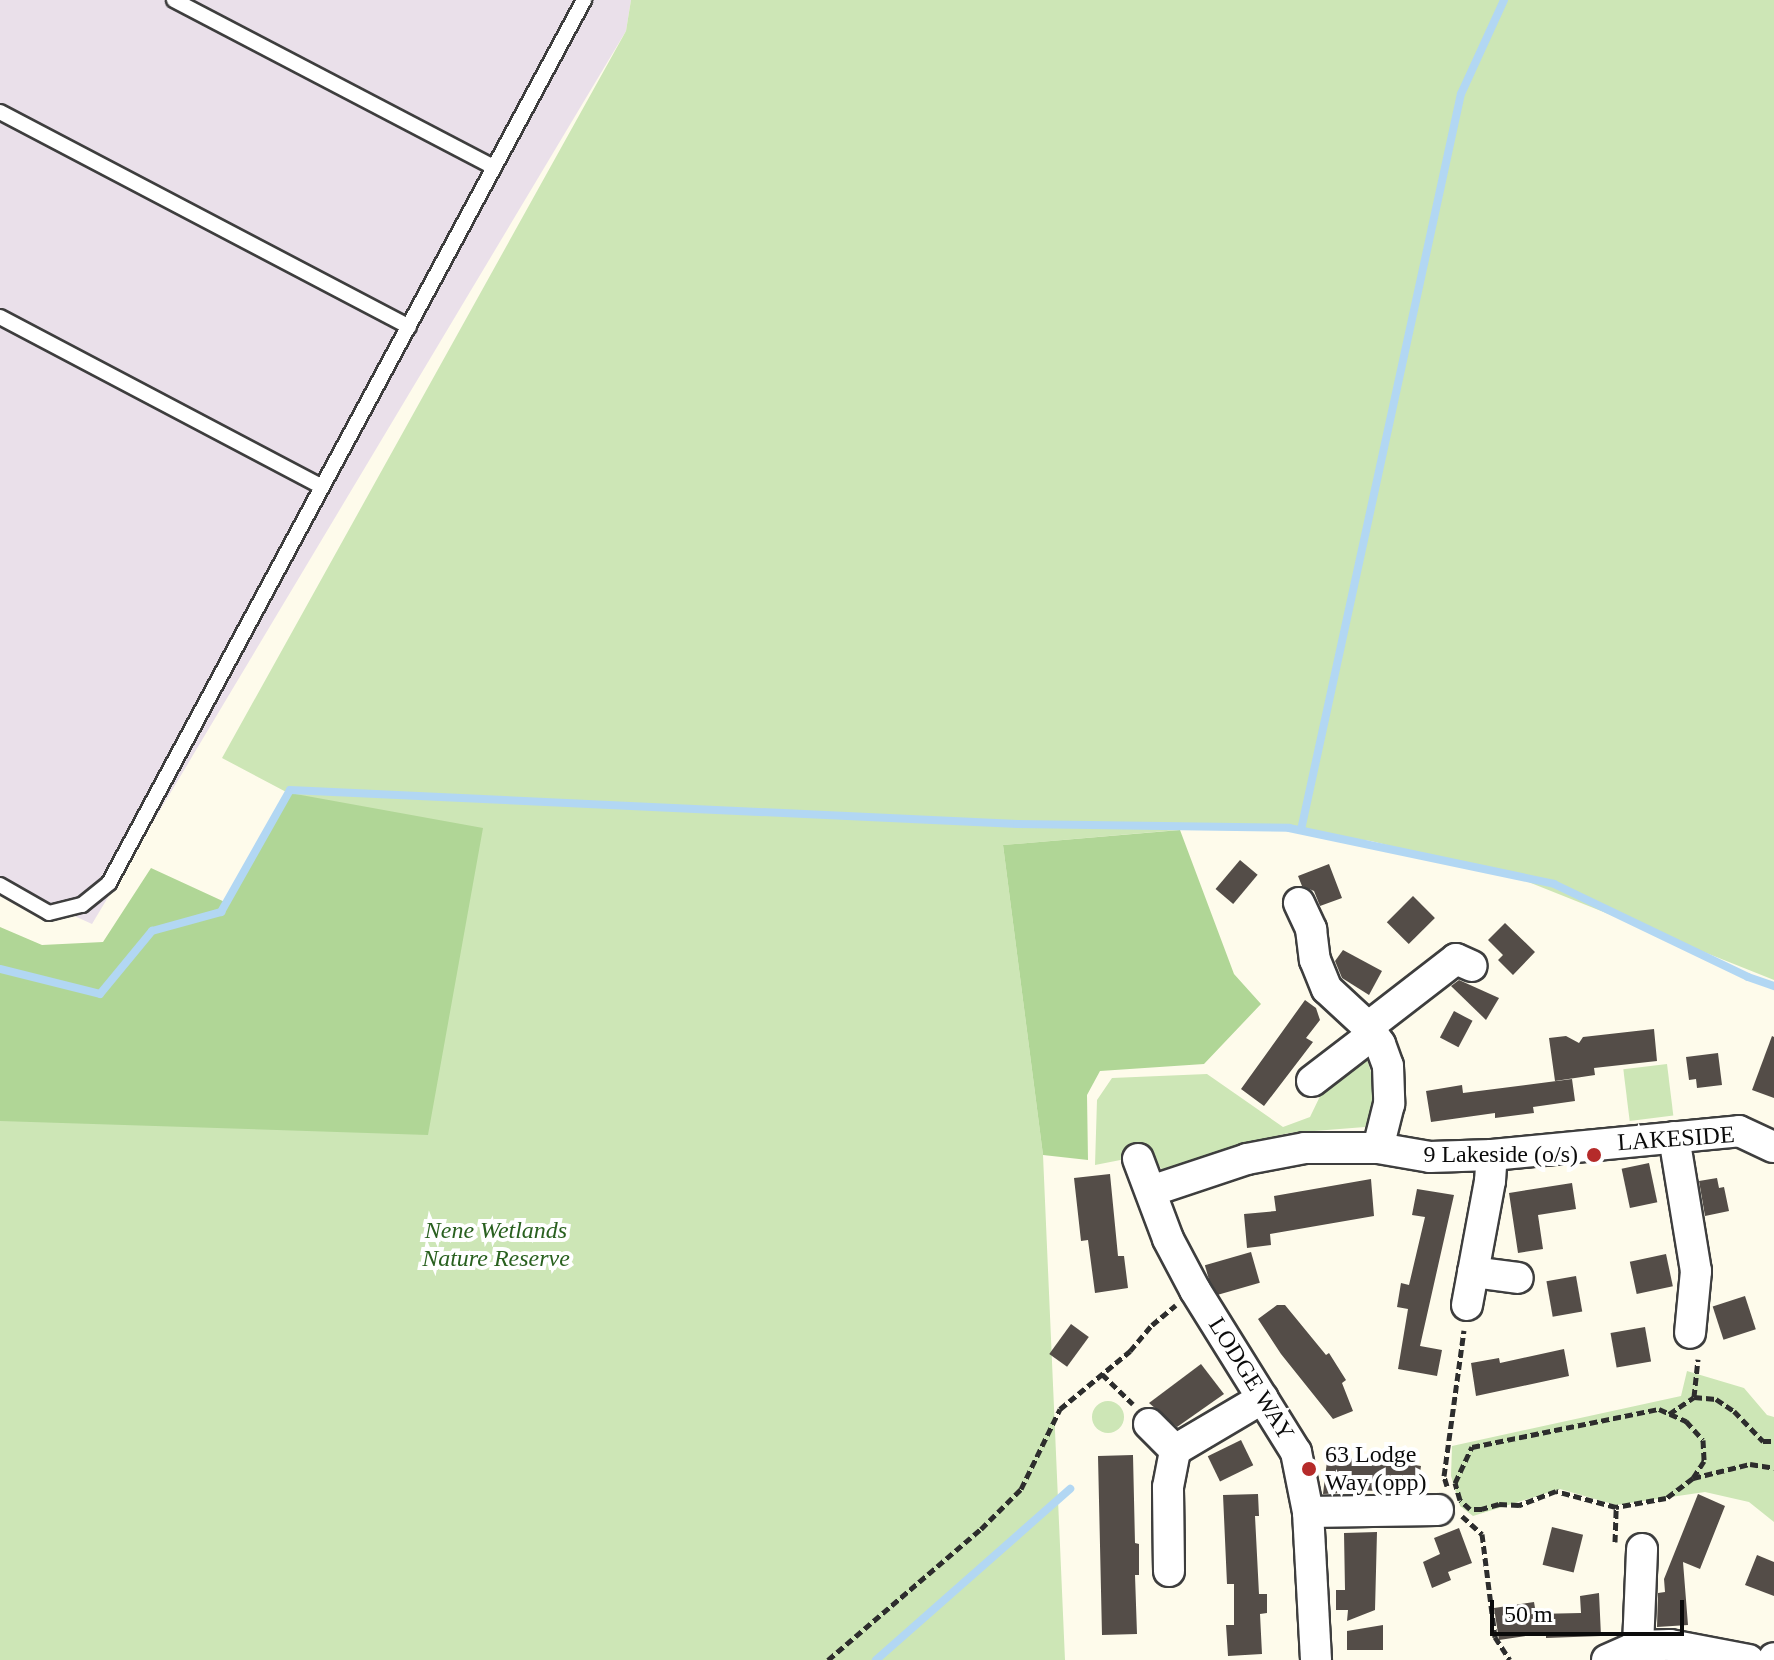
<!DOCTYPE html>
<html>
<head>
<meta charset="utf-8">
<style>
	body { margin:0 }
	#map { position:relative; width:1774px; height:1660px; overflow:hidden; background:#fefbeb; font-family:"Times New Roman",serif }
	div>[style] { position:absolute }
	.industrial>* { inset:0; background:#eae0ea }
	.green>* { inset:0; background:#cde6b6; transform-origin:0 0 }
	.round { border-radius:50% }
	.forest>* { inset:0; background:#b0d696 }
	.stream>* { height:8px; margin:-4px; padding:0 4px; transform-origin:4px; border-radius:4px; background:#b2d7f3 }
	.building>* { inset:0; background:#544d48; transform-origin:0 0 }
	.path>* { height:5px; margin-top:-2.5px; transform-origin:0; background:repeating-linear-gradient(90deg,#2d2d2d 0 8px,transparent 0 12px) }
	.roads { filter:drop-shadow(2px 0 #3e3e3e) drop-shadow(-2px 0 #3e3e3e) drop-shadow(0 2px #3e3e3e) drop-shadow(0 -2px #3e3e3e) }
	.service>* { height:14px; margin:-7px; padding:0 7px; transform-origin:7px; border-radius:7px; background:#fff }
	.minor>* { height:30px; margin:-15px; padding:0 15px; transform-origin:15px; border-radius:15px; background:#fff }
	.dots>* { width:22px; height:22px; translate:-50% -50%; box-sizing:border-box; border:4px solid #fff; border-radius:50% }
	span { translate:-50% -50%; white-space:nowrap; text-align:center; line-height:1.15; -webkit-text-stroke:8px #fff; paint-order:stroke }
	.street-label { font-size:24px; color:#0b0b0b }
	.poi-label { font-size:24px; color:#0b0b0b }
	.right { translate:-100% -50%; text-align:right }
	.left { translate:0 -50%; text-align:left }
	.park-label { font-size:24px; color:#29601f; font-style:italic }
	.scale { position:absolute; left:1490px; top:1600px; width:194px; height:36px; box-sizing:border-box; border:4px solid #0b0b0b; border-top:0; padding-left:10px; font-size:24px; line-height:28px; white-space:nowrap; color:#0b0b0b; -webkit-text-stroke:6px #fff; paint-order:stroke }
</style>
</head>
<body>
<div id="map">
	<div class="industrial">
		<div style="clip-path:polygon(0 0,631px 0,626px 31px,92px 924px,0 882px)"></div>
	</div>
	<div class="green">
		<div style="clip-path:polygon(631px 0,1774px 0,1774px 980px,1521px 879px,1371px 841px,1236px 825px,1003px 845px,1043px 1155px,1065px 1660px,0 1660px,0 1037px,227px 903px,290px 794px,222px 758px,626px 31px)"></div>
		<div style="clip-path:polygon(1366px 1056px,1374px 1082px,1372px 1110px,1365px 1127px,1289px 1133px,1246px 1143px,1165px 1174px,1151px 1154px,1095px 1165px,1097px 1100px,1112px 1078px,1207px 1074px,1283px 1127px,1310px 1117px,1324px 1088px)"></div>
		<div style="left:1667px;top:1064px;width:52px;height:44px;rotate:83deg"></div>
		<div style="clip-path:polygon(1687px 1371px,1744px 1388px,1767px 1415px,1774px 1417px,1774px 1522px,1749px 1502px,1705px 1492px,1616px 1505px,1560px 1489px,1473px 1516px,1460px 1506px,1451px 1476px,1452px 1446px,1681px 1396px)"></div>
		<div class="round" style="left:1092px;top:1401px;width:32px;height:32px"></div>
	</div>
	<div class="forest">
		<div style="clip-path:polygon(290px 793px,483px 828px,428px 1135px,0 1121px,0 927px,42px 945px,103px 942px,151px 868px,227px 903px)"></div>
		<div style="clip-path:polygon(1180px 830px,1234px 974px,1261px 1004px,1204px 1064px,1100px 1071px,1087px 1095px,1088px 1160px,1043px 1155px,1003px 845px)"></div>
	</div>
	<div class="stream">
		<div style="left:1301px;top:830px;width:753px;rotate:-77.74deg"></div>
		<div style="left:1461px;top:94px;width:103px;rotate:-65.4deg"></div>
		<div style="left:0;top:969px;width:103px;rotate:14deg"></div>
		<div style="left:100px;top:994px;width:82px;rotate:-50.5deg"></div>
		<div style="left:152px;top:931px;width:72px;rotate:-15.4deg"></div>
		<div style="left:221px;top:912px;width:140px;rotate:-60.5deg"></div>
		<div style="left:290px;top:790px;width:728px;rotate:2.68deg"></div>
		<div style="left:1017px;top:824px;width:272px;rotate:0.8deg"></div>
		<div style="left:1289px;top:828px;width:271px;rotate:11.9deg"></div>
		<div style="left:1554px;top:884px;width:215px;rotate:25.6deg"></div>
		<div style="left:1748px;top:977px;width:28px;rotate:19deg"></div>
		<div style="left:876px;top:1660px;width:259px;rotate:-41.4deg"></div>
	</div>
	<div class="building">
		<div style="left:1240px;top:860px;width:23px;height:38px;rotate:40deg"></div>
		<div style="clip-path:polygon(1329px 864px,1342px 898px,1320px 906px,1314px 891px,1302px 886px,1298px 876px)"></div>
		<div style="left:1413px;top:896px;width:31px;height:37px;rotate:45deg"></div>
		<div style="clip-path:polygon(1505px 923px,1535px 952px,1513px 975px,1498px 960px,1503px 955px,1488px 940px)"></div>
		<div style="clip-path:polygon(1343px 950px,1382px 971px,1369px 995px,1342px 978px,1335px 961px)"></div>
		<div style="clip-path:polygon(1459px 980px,1499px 998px,1486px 1020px,1451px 986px)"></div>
		<div style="clip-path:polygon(1305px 1000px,1316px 1008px,1320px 1020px,1306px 1038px,1313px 1042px,1264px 1106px,1241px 1089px)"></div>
		<div style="left:1454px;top:1011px;width:21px;height:30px;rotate:28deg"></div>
		<div style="clip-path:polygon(1654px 1029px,1657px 1061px,1594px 1068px,1595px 1075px,1555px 1081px,1549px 1038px,1566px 1036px,1579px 1043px,1583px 1037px)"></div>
		<div style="clip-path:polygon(1772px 1036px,1774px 1037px,1774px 1098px,1752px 1090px)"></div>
		<div style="clip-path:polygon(1718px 1053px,1722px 1085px,1697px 1088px,1696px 1079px,1689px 1080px,1686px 1057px)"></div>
		<div style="clip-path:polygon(1572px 1079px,1575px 1101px,1533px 1107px,1534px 1113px,1495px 1118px,1495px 1113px,1431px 1122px,1426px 1091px,1462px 1085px,1463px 1093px)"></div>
		<div style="left:1649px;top:1163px;width:40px;height:28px;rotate:78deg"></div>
		<div style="clip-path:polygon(1110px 1174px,1118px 1256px,1124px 1256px,1128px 1288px,1095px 1293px,1088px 1240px,1081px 1241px,1074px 1178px)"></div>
		<div style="clip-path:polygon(1717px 1178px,1719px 1188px,1724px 1187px,1729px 1211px,1705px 1216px,1699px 1181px)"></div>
		<div style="clip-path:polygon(1371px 1179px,1374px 1216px,1270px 1234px,1271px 1245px,1247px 1248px,1244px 1214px,1276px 1211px,1274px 1196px)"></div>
		<div style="clip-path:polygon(1572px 1183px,1576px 1209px,1538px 1215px,1543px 1249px,1518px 1253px,1509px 1193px)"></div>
		<div style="clip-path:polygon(1417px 1189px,1454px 1195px,1420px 1346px,1442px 1350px,1437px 1376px,1398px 1369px,1408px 1309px,1397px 1307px,1401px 1283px,1409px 1285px,1425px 1217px,1412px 1215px)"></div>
		<div style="left:1251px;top:1252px;width:32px;height:48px;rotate:74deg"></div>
		<div style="left:1666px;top:1254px;width:33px;height:37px;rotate:78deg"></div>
		<div style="left:1576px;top:1276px;width:36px;height:30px;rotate:80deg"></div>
		<div style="left:1745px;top:1296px;width:35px;height:34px;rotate:72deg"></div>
		<div style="clip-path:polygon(1277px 1305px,1285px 1305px,1326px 1355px,1329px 1353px,1346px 1380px,1342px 1383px,1353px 1411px,1333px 1419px,1281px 1354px,1258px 1319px)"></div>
		<div style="left:1071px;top:1324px;width:22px;height:37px;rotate:36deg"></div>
		<div style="left:1645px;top:1327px;width:35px;height:35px;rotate:80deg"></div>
		<div style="clip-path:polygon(1564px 1349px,1569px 1376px,1476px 1396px,1471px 1363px,1499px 1358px,1500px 1363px)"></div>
		<div style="clip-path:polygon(1201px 1364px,1224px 1394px,1177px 1427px,1149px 1403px)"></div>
		<div style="left:1241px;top:1440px;width:28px;height:37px;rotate:64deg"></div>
		<div style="clip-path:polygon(1328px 1453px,1377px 1463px,1378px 1459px,1421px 1466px,1417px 1492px,1345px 1490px,1344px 1493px,1323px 1494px)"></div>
		<div style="clip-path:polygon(1133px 1455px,1135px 1543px,1139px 1544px,1139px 1575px,1135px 1575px,1137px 1634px,1102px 1635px,1098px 1456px)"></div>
		<div style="clip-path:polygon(1258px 1494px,1259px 1516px,1255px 1516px,1259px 1594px,1267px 1594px,1267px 1613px,1260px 1614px,1262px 1654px,1228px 1656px,1226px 1625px,1234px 1625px,1234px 1584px,1227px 1584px,1223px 1495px)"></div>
		<div style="clip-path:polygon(1698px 1494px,1725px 1506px,1700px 1569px,1683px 1562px,1688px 1625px,1657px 1627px,1658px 1593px,1665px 1592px,1664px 1579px)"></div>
		<div style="left:1552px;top:1527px;width:32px;height:39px;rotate:14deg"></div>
		<div style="clip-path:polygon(1459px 1528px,1472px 1563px,1448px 1572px,1451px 1580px,1432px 1588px,1423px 1562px,1440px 1554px,1434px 1538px)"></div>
		<div style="clip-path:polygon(1377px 1532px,1375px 1610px,1347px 1621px,1348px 1610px,1336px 1610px,1336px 1590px,1345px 1590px,1344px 1533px)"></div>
		<div style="clip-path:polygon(1757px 1555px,1774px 1562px,1774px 1596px,1745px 1585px)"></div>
		<div style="clip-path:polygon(1599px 1593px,1601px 1636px,1546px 1638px,1546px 1633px,1499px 1640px,1494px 1608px,1534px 1602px,1536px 1614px,1581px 1613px,1580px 1596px)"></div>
		<div style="clip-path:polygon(1383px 1625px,1383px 1650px,1347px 1650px,1347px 1631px)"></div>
	</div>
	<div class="path">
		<div style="left:1102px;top:1374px;width:43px;rotate:44.1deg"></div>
		<div style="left:1694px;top:1397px;width:38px;rotate:-84deg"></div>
		<div style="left:1659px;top:1409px;width:30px;rotate:24deg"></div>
		<div style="left:1686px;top:1421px;width:25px;rotate:48deg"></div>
		<div style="left:1703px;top:1440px;width:21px;rotate:87deg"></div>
		<div style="left:1704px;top:1461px;width:20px;rotate:123deg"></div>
		<div style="left:1693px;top:1478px;width:34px;rotate:143deg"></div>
		<div style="left:1666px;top:1498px;width:51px;rotate:169.8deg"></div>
		<div style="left:1616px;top:1507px;width:62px;rotate:-165.1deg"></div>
		<div style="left:1556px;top:1491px;width:40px;rotate:159deg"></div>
		<div style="left:1519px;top:1505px;width:20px;rotate:-177deg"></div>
		<div style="left:1499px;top:1504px;width:18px;rotate:164deg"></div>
		<div style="left:1482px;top:1509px;width:12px;rotate:180deg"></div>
		<div style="left:1470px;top:1509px;width:13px;rotate:-138deg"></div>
		<div style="left:1460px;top:1500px;width:18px;rotate:-106deg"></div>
		<div style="left:1455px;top:1483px;width:40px;rotate:-65deg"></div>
		<div style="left:1472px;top:1447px;width:191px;rotate:-11.5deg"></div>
		<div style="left:1669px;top:1414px;width:30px;rotate:-34deg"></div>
		<div style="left:1694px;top:1397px;width:22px;rotate:5deg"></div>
		<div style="left:1716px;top:1399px;width:22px;rotate:34deg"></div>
		<div style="left:1734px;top:1411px;width:42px;rotate:46deg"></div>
		<div style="left:1763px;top:1441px;width:11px"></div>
		<div style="left:1693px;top:1478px;width:59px;rotate:-13.8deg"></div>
		<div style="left:1750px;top:1464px;width:24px;rotate:9deg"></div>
		<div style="left:1447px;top:1486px;width:10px;rotate:-107deg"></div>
		<div style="left:1444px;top:1476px;width:147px;rotate:-82.2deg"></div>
		<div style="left:1462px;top:1516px;width:27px;rotate:42deg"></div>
		<div style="left:1482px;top:1534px;width:104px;rotate:82.8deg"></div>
		<div style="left:1495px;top:1637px;width:27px;rotate:57deg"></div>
		<div style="left:1615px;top:1542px;width:35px;rotate:-88deg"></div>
		<div style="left:828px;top:1660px;width:201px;rotate:-40.6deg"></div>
		<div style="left:981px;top:1529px;width:57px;rotate:-45deg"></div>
		<div style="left:1021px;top:1489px;width:89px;rotate:-64deg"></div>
		<div style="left:1060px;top:1409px;width:91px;rotate:-39.6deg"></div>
		<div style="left:1130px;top:1351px;width:34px;rotate:-50deg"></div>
		<div style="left:1152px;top:1325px;width:31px;rotate:-40deg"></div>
	</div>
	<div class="roads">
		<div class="service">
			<div style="left:174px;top:0;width:361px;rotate:27.6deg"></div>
			<div style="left:0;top:112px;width:462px;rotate:27.7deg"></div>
			<div style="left:0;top:317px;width:364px;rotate:27.8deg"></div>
			<div style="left:0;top:885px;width:56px;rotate:29.7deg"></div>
			<div style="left:49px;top:913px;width:34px;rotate:-14deg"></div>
			<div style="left:82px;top:905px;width:35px;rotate:-39deg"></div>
			<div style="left:109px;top:883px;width:1003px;rotate:-61.72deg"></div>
		</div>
		<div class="minor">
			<div style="left:1299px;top:903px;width:29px;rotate:65deg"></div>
			<div style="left:1311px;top:929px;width:31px;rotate:83deg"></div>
			<div style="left:1315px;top:960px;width:31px;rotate:68deg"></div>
			<div style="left:1327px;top:989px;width:56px;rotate:42.8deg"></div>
			<div style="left:1368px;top:1027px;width:21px;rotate:55deg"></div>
			<div style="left:1380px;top:1044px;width:23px;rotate:70deg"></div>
			<div style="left:1388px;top:1066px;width:38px;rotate:88deg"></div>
			<div style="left:1389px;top:1104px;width:45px;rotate:104deg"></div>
			<div style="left:1368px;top:1027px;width:111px;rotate:-37.7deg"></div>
			<div style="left:1456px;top:959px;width:17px;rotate:24deg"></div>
			<div style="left:1312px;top:1081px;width:77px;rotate:-37.6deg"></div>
			<div style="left:1674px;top:1137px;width:136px;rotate:80.7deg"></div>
			<div style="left:1696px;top:1271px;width:62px;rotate:95.5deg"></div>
			<div style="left:1138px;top:1159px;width:85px;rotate:69.4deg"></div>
			<div style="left:1168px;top:1239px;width:58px;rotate:62.1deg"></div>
			<div style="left:1195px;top:1290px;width:191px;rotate:58.1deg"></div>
			<div style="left:1296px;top:1452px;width:61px;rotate:78.7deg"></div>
			<div style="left:1308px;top:1512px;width:148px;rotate:86.9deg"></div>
			<div style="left:1151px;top:1191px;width:101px;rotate:-18.4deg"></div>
			<div style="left:1247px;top:1159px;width:59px;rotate:-10.7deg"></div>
			<div style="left:1305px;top:1148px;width:73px"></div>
			<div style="left:1378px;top:1148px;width:53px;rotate:9.8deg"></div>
			<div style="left:1430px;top:1157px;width:62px;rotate:-1.8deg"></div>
			<div style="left:1492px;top:1155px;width:248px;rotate:-5.5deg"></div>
			<div style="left:1739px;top:1131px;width:38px;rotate:25deg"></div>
			<div style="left:1473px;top:1272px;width:45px;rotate:7.6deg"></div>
			<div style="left:1467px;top:1305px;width:126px;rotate:-79.5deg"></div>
			<div style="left:1490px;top:1181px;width:26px;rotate:-86deg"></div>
			<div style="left:1149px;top:1424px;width:37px;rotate:45deg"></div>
			<div style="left:1308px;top:1512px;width:130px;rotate:-0.9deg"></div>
			<div style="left:1169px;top:1571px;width:84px;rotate:-90.7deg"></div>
			<div style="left:1168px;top:1487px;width:38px;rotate:-79deg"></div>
			<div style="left:1175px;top:1450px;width:102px;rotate:-30.6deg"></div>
			<div style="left:1638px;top:1646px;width:97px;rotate:-87.6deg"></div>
			<div style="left:1607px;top:1660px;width:34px;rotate:-24deg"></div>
			<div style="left:1638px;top:1646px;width:32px;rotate:-2deg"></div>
			<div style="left:1670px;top:1645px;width:80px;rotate:10.8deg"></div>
			<div style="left:1773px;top:1660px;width:2px;rotate:-63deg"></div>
		</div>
	</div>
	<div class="dots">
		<div style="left:1594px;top:1155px;background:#b52b2a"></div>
		<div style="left:1309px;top:1469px;background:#b52b2a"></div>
	</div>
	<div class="street-label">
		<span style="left:1676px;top:1139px;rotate:-4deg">LAKESIDE</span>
		<span style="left:1251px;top:1379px;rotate:58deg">LODGE WAY</span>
	</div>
	<div class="poi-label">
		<span class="right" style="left:1578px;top:1155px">9 Lakeside (o/s)</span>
		<span class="left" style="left:1325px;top:1469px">63 Lodge<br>Way (opp)</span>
	</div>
	<div class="park-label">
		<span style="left:496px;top:1245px">Nene Wetlands<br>Nature Reserve</span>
	</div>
	<div class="scale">50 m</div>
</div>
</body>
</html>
